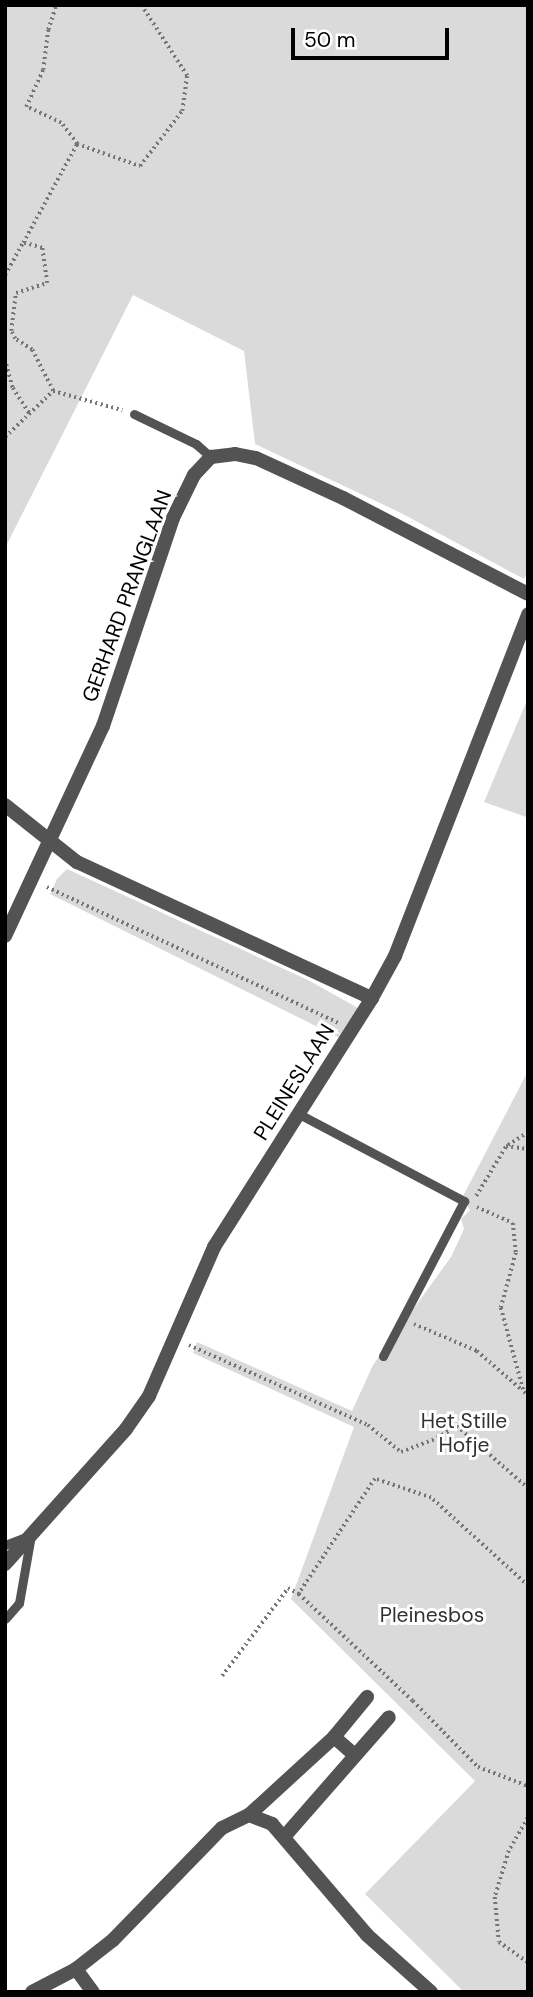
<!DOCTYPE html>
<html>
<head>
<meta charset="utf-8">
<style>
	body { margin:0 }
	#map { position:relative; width:533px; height:1997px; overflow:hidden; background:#fff; font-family:"DM Sans",sans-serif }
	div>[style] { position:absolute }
	.green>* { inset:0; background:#dadada }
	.path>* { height:3.5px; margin-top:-1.75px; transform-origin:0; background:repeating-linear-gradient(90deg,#757575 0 2px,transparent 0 5.5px) }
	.lane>* { height:9px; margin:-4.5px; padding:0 4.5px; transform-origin:4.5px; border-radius:4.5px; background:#535353 }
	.street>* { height:14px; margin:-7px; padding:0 7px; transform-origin:7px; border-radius:7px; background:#535353 }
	span { translate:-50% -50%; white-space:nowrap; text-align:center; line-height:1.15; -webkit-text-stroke:6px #fff; paint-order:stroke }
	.street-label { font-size:21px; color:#000 }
	.park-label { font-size:21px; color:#313131 }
	.frame { position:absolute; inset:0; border:7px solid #000; pointer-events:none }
	.scale { position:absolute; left:291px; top:28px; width:158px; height:32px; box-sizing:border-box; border:4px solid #000; border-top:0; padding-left:9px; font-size:21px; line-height:24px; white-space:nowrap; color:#000; -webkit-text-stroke:5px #fff; paint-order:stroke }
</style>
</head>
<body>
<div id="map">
	<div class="green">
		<div style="clip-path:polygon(5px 5px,528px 5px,528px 570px,524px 579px,399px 512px,255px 444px,244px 351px,133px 295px,5px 548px)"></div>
		<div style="clip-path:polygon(528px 698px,528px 817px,526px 817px,484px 802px)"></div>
		<div style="clip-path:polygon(67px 869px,308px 980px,358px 1008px,340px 1038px,50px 894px,57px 879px)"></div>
		<div style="clip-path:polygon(528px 1071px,528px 1992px,464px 1992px,365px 1894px,475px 1781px,291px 1599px,354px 1427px,193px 1353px,197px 1342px,352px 1411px,373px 1365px,451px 1257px,464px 1229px,461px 1219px,470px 1210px,462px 1198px)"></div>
	</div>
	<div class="path">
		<div style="left:77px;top:144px;width:67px;rotate:19.2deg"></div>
		<div style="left:140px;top:166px;width:69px;rotate:-52.6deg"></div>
		<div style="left:182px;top:111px;width:35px;rotate:-82deg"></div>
		<div style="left:187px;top:76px;width:85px;rotate:-122.9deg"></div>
		<div style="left:5px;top:275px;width:37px;rotate:-61deg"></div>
		<div style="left:5px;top:359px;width:30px;rotate:75deg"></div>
		<div style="left:13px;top:388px;width:30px;rotate:57deg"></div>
		<div style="left:53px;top:391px;width:46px;rotate:-117.1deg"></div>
		<div style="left:32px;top:350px;width:20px;rotate:-147deg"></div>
		<div style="left:15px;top:339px;width:9px;rotate:-117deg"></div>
		<div style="left:11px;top:331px;width:38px;rotate:-83deg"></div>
		<div style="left:16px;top:293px;width:33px;rotate:-18deg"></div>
		<div style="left:47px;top:283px;width:35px;rotate:-98deg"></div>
		<div style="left:42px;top:248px;width:20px;rotate:-165deg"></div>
		<div style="left:23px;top:243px;width:113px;rotate:-61.4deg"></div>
		<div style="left:77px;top:144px;width:26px;rotate:-127deg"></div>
		<div style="left:61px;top:123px;width:38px;rotate:-155deg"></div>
		<div style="left:26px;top:107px;width:41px;rotate:-65.3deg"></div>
		<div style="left:43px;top:70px;width:40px;rotate:-82.9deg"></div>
		<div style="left:48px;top:30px;width:26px;rotate:-72deg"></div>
		<div style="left:5px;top:437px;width:66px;rotate:-43.8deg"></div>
		<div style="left:53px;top:391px;width:72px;rotate:15.4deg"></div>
		<div style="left:47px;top:887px;width:321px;rotate:25deg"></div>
		<div style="left:508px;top:1145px;width:24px;rotate:-33deg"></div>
		<div style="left:476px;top:1196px;width:58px;rotate:-59deg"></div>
		<div style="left:506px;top:1146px;width:22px;rotate:8deg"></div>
		<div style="left:477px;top:1207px;width:39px;rotate:24deg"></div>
		<div style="left:513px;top:1223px;width:30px;rotate:84deg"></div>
		<div style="left:516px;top:1253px;width:57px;rotate:105.3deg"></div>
		<div style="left:501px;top:1308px;width:87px;rotate:74.7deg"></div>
		<div style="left:524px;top:1392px;width:5px;rotate:37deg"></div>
		<div style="left:414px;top:1324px;width:69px;rotate:23.2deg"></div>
		<div style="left:477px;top:1351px;width:60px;rotate:40.9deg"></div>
		<div style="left:189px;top:1345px;width:196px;rotate:24.1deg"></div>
		<div style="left:368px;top:1425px;width:43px;rotate:39.3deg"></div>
		<div style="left:401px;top:1452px;width:39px;rotate:-21deg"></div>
		<div style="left:437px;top:1438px;width:23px;rotate:-31deg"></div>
		<div style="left:457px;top:1426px;width:94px;rotate:41.1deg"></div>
		<div style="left:528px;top:1586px;width:131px;rotate:-137.8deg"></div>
		<div style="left:431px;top:1498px;width:59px;rotate:-161.3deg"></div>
		<div style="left:375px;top:1479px;width:138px;rotate:123.5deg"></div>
		<div style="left:299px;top:1594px;width:156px;rotate:43.2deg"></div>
		<div style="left:413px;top:1701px;width:93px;rotate:45.4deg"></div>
		<div style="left:478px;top:1767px;width:53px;rotate:20.8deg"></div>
		<div style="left:222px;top:1676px;width:110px;rotate:-53.1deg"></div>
		<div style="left:288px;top:1588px;width:13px;rotate:29deg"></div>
		<div style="left:528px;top:1818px;width:38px;rotate:120deg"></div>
		<div style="left:509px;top:1851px;width:48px;rotate:106.9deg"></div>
		<div style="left:495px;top:1897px;width:45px;rotate:84.9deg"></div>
		<div style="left:499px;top:1942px;width:35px;rotate:35deg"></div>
	</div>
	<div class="lane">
		<div style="left:134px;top:414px;width:69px;rotate:25.8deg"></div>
		<div style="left:196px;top:444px;width:20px;rotate:41deg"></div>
		<div style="left:299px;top:1114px;width:187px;rotate:27.8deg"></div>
		<div style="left:464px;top:1201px;width:175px;rotate:117.6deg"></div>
		<div style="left:5px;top:1545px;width:28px;rotate:-21deg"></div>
		<div style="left:31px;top:1535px;width:69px;rotate:100deg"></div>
		<div style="left:19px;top:1603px;width:21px;rotate:131deg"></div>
	</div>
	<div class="street">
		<div style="left:5px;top:805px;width:92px;rotate:38.4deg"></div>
		<div style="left:77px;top:862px;width:325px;rotate:24.8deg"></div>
		<div style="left:5px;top:936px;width:232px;rotate:-65deg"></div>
		<div style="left:103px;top:726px;width:219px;rotate:-71.4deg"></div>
		<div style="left:173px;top:518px;width:48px;rotate:-64deg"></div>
		<div style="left:194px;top:475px;width:25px;rotate:-47deg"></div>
		<div style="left:211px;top:457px;width:24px;rotate:-7deg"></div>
		<div style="left:235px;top:454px;width:21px;rotate:11deg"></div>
		<div style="left:256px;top:458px;width:96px;rotate:24.7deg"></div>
		<div style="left:343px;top:498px;width:208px;rotate:27.4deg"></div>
		<div style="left:5px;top:1564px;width:181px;rotate:-48.1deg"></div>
		<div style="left:126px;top:1429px;width:40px;rotate:-55.1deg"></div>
		<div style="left:149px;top:1396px;width:163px;rotate:-66.4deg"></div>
		<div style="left:214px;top:1247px;width:295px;rotate:-57.6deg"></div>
		<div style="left:372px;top:998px;width:48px;rotate:-61.3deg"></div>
		<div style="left:395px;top:956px;width:367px;rotate:-68.7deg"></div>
		<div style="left:334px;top:1737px;width:28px;rotate:41deg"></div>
		<div style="left:249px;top:1815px;width:25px;rotate:21deg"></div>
		<div style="left:272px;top:1824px;width:146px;rotate:49.4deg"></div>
		<div style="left:367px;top:1935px;width:86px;rotate:41.7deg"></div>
		<div style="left:284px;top:1837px;width:159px;rotate:-48.8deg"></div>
		<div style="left:76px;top:1969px;width:29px;rotate:54deg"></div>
		<div style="left:32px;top:1992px;width:50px;rotate:-27.6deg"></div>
		<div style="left:76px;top:1969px;width:47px;rotate:-38.1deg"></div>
		<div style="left:113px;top:1940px;width:156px;rotate:-45.8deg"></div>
		<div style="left:222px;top:1828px;width:30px;rotate:-26deg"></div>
		<div style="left:249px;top:1815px;width:115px;rotate:-42.5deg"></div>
		<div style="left:334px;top:1737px;width:52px;rotate:-50.5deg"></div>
	</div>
	<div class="street-label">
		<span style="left:127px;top:596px;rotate:-70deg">GERHARD PRANGLAAN</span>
		<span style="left:294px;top:1082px;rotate:-58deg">PLEINESLAAN</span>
	</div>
	<div class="park-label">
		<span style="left:464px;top:1433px">Het Stille<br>Hofje</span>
		<span style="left:432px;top:1615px">Pleinesbos</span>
	</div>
	<div class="frame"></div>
	<div class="scale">50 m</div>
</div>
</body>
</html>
